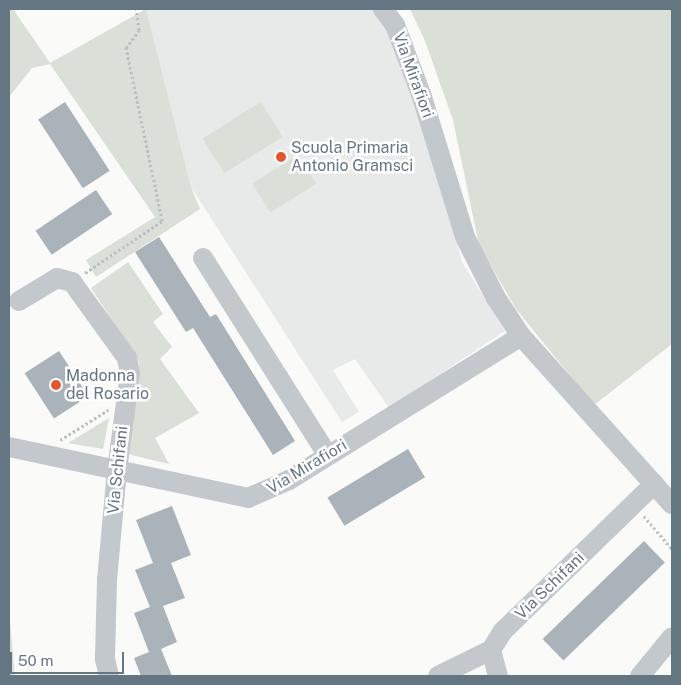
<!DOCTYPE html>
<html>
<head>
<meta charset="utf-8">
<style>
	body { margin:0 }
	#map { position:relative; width:681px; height:685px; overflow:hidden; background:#fafaf8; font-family:"Public Sans",sans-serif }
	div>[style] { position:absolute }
	.built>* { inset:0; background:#e8e9e9 }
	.green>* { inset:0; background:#dadfd7; transform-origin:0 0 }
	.building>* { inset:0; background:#aab3b9; transform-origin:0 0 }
	.path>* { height:2.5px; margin-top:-1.25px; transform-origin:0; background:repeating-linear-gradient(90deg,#bbbfc2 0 2.5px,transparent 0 5px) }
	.minor>* { height:20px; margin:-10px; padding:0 10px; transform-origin:10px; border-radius:10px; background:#c3c8cc }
	.dots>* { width:14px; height:14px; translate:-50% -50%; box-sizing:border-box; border:2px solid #fff; border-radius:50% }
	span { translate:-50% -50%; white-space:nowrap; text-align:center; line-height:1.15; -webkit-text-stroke:5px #fff; paint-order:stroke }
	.street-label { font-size:16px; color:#657683 }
	.poi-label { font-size:16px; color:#657683 }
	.left { translate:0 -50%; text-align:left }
	.frame { position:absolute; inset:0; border:10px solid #657683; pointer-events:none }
	.scale { position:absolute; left:10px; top:652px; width:114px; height:22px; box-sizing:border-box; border:2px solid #657683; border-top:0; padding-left:6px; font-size:15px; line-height:18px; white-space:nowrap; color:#657683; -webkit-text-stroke:4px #fff; paint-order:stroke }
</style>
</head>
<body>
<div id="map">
	<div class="built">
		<div style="clip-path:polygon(146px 9px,376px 9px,390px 30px,425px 127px,462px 262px,505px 331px,389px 408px,355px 359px,333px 370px,359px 412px,342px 422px,191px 187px)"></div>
	</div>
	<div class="green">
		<div style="clip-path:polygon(9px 9px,13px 9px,50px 63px,146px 9px,191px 187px,200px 209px,96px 277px,86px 260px,155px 217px,50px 64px,32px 68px,9px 97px)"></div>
		<div style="clip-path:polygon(410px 9px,672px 9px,672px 344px,594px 405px,516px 309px,479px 245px,453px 120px,425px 41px)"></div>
		<div style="left:261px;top:102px;width:41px;height:69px;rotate:58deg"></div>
		<div style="left:298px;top:155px;width:34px;height:54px;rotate:58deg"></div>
		<div style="clip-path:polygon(128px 262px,163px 314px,153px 322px,172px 347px,160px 359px,199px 413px,155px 438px,169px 464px,127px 454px,139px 362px,91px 288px)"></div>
		<div style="clip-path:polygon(109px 418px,103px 449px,68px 443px)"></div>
		<div style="clip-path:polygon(9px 609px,15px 676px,9px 676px)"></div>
	</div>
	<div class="building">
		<div style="left:65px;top:102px;width:82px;height:32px;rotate:57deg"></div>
		<div style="left:96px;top:190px;width:29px;height:73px;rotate:56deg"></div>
		<div style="clip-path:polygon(159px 237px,210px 317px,216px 314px,295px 441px,273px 455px,193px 328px,186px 332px,135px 252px)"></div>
		<div style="left:59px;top:351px;width:54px;height:41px;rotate:57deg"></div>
		<div style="left:408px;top:449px;width:33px;height:94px;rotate:59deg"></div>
		<div style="clip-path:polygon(172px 506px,191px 555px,171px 563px,185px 598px,163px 606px,177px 642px,161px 649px,172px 676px,141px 676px,134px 658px,149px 652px,134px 613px,150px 607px,135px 570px,153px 563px,136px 520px)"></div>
		<div style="left:644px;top:541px;width:30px;height:141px;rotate:46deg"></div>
	</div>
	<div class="path">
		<div style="left:85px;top:273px;width:93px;rotate:-34deg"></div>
		<div style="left:162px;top:221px;width:177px;rotate:-101.8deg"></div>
		<div style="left:126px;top:48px;width:22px;rotate:-54deg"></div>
		<div style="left:139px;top:30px;width:21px;rotate:-98deg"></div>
		<div style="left:60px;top:440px;width:57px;rotate:-32deg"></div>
		<div style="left:644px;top:516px;width:43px;rotate:49.7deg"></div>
	</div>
	<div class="minor">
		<div style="left:383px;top:9px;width:20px;rotate:53deg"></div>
		<div style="left:395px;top:25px;width:77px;rotate:69.4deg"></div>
		<div style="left:422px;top:97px;width:146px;rotate:72.9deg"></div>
		<div style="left:465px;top:237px;width:68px;rotate:63.1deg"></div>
		<div style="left:496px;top:298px;width:45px;rotate:56.7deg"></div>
		<div style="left:521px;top:336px;width:226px;rotate:48.1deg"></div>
		<div style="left:203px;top:258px;width:232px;rotate:57.7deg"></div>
		<div style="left:19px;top:301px;width:44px;rotate:-31.2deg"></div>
		<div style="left:57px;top:278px;width:16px;rotate:15deg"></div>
		<div style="left:72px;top:282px;width:94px;rotate:54.1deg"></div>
		<div style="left:127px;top:358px;width:15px;rotate:79deg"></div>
		<div style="left:130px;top:373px;width:98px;rotate:97.6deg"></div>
		<div style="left:117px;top:470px;width:110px;rotate:95.2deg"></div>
		<div style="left:107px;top:580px;width:79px;rotate:91.5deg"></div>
		<div style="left:105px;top:659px;width:17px;rotate:77deg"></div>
		<div style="left:9px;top:447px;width:244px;rotate:12deg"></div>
		<div style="left:248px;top:498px;width:45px;rotate:-23.7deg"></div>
		<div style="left:289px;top:480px;width:273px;rotate:-31.8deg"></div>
		<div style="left:491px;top:650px;width:27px;rotate:75deg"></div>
		<div style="left:438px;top:676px;width:59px;rotate:-26.1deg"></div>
		<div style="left:491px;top:650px;width:22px;rotate:-58deg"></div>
		<div style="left:503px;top:631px;width:211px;rotate:-44.2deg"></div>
		<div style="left:640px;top:676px;width:50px;rotate:-50.6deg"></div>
	</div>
	<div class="dots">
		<div style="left:281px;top:157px;background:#e4572e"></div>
		<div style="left:56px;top:385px;background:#e4572e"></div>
	</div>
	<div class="street-label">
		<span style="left:413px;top:75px;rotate:70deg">Via Mirafiori</span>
		<span style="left:307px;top:467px;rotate:-31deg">Via Mirafiori</span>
		<span style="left:118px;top:470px;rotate:-84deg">Via Schifani</span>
		<span style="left:550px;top:586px;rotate:-44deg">Via Schifani</span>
	</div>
	<div class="poi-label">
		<span class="left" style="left:291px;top:157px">Scuola Primaria<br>Antonio Gramsci</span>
		<span class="left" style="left:66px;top:385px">Madonna<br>del Rosario</span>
	</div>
	<div class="frame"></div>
	<div class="scale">50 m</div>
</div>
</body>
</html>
